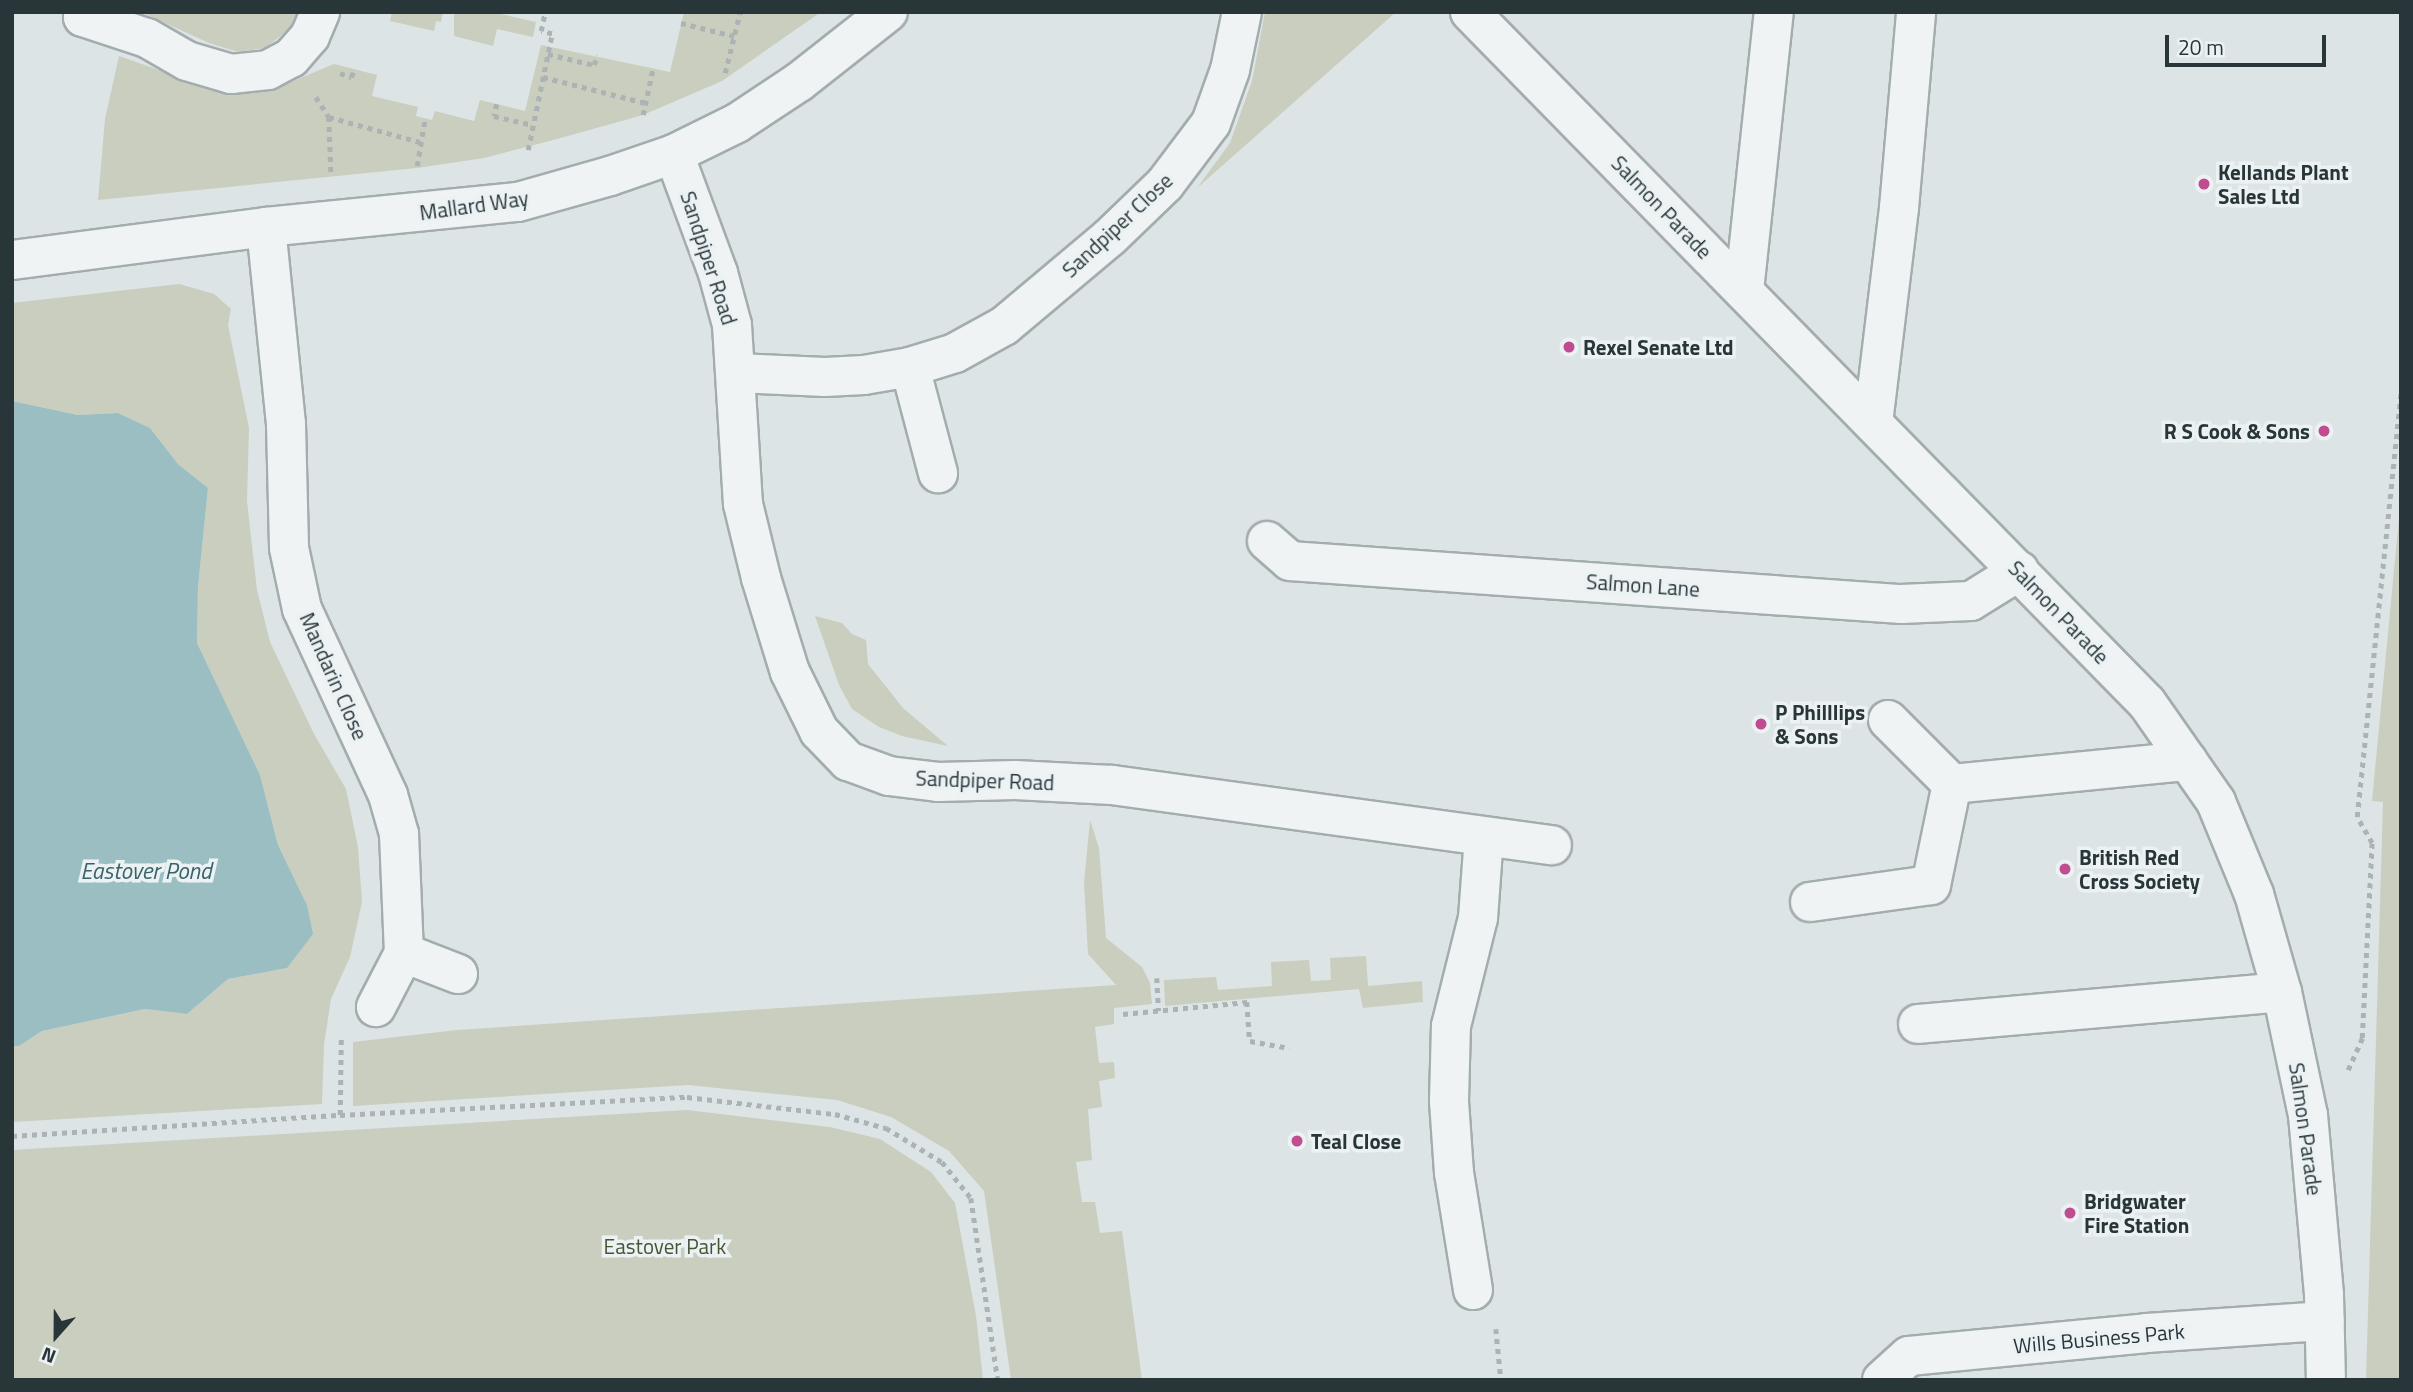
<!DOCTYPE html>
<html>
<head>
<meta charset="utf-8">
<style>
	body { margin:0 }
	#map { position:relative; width:2413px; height:1392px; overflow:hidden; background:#dde4e5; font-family:"Titillium Web",sans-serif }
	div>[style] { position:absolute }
	.green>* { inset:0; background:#c9cebf }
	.water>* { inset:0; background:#9bbec2 }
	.path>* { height:4.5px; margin-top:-2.25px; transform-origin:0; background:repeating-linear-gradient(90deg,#abb3b5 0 5px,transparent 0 10px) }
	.roads { filter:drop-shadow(2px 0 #a3acae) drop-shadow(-2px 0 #a3acae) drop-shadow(0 2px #a3acae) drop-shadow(0 -2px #a3acae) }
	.minor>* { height:38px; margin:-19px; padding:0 19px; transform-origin:19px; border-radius:19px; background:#eff3f4 }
	.dots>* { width:19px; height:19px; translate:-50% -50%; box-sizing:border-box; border:4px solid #ecf2f3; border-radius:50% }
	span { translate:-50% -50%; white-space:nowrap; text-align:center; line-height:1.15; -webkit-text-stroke:7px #ecf2f3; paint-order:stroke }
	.poi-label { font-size:21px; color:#28363a; font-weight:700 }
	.left { translate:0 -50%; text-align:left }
	.right { translate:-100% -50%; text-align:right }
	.street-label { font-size:21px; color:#28363a }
	.park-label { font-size:21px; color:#495437 }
	.water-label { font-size:23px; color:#376369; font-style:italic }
	.frame { position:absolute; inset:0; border:14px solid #28363a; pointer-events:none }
	.north { position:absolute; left:21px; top:1301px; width:70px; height:70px; -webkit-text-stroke:5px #ecf2f3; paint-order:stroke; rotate:201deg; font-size:19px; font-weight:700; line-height:28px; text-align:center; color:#28363a }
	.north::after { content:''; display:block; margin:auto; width:24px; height:32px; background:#28363a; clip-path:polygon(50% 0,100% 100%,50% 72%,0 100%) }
	.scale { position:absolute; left:2165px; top:35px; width:161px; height:32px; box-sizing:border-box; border:4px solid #28363a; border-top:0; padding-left:9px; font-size:21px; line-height:24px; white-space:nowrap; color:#28363a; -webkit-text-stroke:5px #ecf2f3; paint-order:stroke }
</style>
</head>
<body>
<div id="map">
	<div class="green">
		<div style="clip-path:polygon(141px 12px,300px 12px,287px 31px,265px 48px,238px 52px,209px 43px)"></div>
		<div style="clip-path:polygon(392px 12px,443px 12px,441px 22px,436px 21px,434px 31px,390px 21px)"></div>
		<div style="clip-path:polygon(454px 12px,492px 12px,536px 22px,533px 37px,497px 29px,493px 46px,454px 36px)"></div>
		<div style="clip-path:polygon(684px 12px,821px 12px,722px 81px,643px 115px,557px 139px,484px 158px,417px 168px,98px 200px,105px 119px,119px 56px,213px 89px,239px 92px,272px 90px,334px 64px,377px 75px,372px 96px,418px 107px,416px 116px,432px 120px,435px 111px,474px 121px,480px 100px,525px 111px,541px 45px,670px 72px)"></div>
		<div style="clip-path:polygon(1265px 12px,1396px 12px,1197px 188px,1230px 143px,1252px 81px)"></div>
		<div style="clip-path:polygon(179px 284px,214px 294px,231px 309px,228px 325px,249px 428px,247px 501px,257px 590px,270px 642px,314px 734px,346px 789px,358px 847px,362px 902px,350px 957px,331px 999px,324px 1045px,322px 1104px,12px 1122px,12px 1046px,19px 1046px,42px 1031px,145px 1009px,187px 1014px,228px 979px,287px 968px,307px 905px,278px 845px,260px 775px,197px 643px,198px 587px,208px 488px,178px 464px,150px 428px,118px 413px,78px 415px,12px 401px,12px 303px)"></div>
		<div style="clip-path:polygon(2401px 497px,2401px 1380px,2366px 1380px,2383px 802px,2372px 801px)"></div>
		<div style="clip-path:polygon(815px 616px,842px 623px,852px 634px,866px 640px,868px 664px,903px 708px,948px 746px,902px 736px,879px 727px,852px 709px,839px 685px)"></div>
		<div style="clip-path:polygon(1090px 820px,1099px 848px,1106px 938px,1142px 967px,1150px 983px,1152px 1004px,1114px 1008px,1114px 1024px,1095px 1027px,1099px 1063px,1114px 1062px,1115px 1078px,1099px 1081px,1102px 1107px,1088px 1109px,1092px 1160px,1076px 1162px,1082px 1202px,1095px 1202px,1100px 1233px,1122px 1231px,1142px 1380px,1011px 1380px,984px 1191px,949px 1151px,891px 1117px,837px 1100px,688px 1085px,353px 1106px,353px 1042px,457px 1030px,1116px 985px,1088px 954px,1084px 883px)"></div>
		<div style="clip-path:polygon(1366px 956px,1368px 986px,1422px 981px,1423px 1002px,1363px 1008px,1359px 989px,1165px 1006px,1164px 980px,1216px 977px,1218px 990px,1272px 986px,1271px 962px,1309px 960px,1311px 981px,1331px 980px,1330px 958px)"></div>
		<div style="clip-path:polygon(687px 1110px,830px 1127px,880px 1139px,931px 1172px,955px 1203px,976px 1316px,983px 1380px,12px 1380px,12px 1150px)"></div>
	</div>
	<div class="water">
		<div style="clip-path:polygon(12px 401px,78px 415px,118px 413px,150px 428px,178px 464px,208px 488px,198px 587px,197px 643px,260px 775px,278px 845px,307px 905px,313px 934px,287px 968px,228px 979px,187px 1014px,145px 1009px,42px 1031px,19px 1046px,12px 1046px)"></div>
	</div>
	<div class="path">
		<div style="left:681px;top:23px;width:55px;rotate:13.8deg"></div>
		<div style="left:548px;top:54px;width:47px;rotate:13.4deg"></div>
		<div style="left:594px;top:65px;width:10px;rotate:-73deg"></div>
		<div style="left:340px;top:73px;width:12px;rotate:20deg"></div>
		<div style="left:351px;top:77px;width:9px;rotate:-63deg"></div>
		<div style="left:725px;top:73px;width:63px;rotate:-76.2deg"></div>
		<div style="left:543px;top:77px;width:106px;rotate:14.2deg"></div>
		<div style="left:316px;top:97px;width:24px;rotate:57deg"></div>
		<div style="left:329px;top:117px;width:94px;rotate:15.4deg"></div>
		<div style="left:497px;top:104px;width:12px;rotate:104deg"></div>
		<div style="left:494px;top:116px;width:39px;rotate:13deg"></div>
		<div style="left:643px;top:115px;width:48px;rotate:-78deg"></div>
		<div style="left:329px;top:117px;width:55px;rotate:87.9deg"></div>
		<div style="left:528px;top:150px;width:118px;rotate:-78.3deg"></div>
		<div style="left:552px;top:34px;width:11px;rotate:-165deg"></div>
		<div style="left:541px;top:31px;width:19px;rotate:-78deg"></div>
		<div style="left:417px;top:166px;width:49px;rotate:-80.5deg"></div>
		<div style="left:1157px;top:978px;width:33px;rotate:87deg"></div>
		<div style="left:1123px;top:1014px;width:125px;rotate:-5.5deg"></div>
		<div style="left:1247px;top:1002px;width:39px;rotate:86deg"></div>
		<div style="left:1250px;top:1041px;width:40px;rotate:10deg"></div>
		<div style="left:2348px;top:1070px;width:35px;rotate:-66deg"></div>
		<div style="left:2362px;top:1038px;width:195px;rotate:-87.1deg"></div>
		<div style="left:2372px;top:843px;width:30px;rotate:-120deg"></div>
		<div style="left:2357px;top:817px;width:426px;rotate:-84.1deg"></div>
		<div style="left:340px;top:1115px;width:76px;rotate:-89.2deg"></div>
		<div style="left:12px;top:1136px;width:329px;rotate:-3.7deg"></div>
		<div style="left:340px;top:1115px;width:347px;rotate:-3deg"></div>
		<div style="left:687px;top:1097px;width:149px;rotate:6.6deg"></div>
		<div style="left:835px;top:1114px;width:53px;rotate:15.4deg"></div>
		<div style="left:886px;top:1128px;width:66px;rotate:31.3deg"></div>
		<div style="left:942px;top:1162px;width:46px;rotate:51.1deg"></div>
		<div style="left:971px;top:1198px;width:184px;rotate:81.6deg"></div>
		<div style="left:1496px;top:1329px;width:51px;rotate:84.4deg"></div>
	</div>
	<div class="roads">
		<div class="minor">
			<div style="left:83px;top:12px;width:5px;rotate:90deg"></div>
			<div style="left:83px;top:17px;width:67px;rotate:18.2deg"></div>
			<div style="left:147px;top:38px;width:46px;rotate:29.9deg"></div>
			<div style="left:187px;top:61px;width:46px;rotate:16.5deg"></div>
			<div style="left:231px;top:74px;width:37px;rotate:-6deg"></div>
			<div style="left:268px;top:70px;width:26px;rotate:-28deg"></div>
			<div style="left:291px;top:58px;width:29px;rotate:-49deg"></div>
			<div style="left:310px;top:36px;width:26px;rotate:-67deg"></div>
			<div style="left:1470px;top:12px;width:967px;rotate:45.59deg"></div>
			<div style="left:2147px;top:703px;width:121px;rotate:55.1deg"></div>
			<div style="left:2216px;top:802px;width:100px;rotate:67.6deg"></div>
			<div style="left:2254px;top:894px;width:102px;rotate:74.1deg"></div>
			<div style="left:2282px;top:992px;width:126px;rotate:78.1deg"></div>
			<div style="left:2308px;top:1115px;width:181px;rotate:84.9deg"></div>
			<div style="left:2324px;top:1295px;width:85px;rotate:88.7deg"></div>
			<div style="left:674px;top:154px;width:127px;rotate:69.7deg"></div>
			<div style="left:718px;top:273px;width:54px;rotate:74.9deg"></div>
			<div style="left:732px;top:325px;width:179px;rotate:86.5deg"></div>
			<div style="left:743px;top:504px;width:76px;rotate:76.3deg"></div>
			<div style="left:761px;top:578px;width:98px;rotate:72.9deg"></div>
			<div style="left:790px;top:672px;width:66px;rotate:63.8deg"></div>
			<div style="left:819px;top:731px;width:42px;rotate:46deg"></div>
			<div style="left:848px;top:761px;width:44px;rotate:20.1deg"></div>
			<div style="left:889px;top:776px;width:49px;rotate:7deg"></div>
			<div style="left:938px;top:782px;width:77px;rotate:-1.5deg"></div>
			<div style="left:1015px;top:780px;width:97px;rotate:3deg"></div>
			<div style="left:1112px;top:785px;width:444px;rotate:7.8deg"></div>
			<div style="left:266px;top:227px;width:198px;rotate:84.2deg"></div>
			<div style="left:286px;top:424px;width:124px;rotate:88.6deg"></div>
			<div style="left:289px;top:548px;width:62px;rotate:78deg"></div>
			<div style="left:302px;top:609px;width:205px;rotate:65.2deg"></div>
			<div style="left:388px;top:795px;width:41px;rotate:74.2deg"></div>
			<div style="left:399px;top:834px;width:119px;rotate:87.6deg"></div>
			<div style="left:404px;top:953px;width:61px;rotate:117.4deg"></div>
			<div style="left:12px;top:260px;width:256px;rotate:-7.4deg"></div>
			<div style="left:266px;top:227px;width:253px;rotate:-5.7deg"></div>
			<div style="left:518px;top:202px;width:96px;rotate:-15.8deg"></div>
			<div style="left:610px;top:176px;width:68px;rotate:-19deg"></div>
			<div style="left:674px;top:154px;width:70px;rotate:-26.2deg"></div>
			<div style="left:737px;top:123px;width:74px;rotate:-33.5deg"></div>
			<div style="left:799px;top:82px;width:113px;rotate:-38.2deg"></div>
			<div style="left:1744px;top:291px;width:281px;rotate:-83.9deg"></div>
			<div style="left:910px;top:367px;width:110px;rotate:75.2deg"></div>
			<div style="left:737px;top:373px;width:88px;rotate:2.6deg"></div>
			<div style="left:825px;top:377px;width:39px;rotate:-3deg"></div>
			<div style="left:864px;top:375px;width:47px;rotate:-9.9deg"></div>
			<div style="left:910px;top:367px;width:47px;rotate:-17.3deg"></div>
			<div style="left:955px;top:353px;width:56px;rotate:-28.9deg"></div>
			<div style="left:1004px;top:326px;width:138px;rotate:-40deg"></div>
			<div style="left:1110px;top:237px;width:76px;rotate:-43.9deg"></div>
			<div style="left:1165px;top:184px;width:76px;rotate:-53deg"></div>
			<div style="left:1211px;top:123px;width:56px;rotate:-70.3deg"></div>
			<div style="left:1230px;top:70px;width:59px;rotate:-78.3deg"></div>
			<div style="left:1873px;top:423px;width:217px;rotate:-83.1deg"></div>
			<div style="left:1899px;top:208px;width:197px;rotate:-85deg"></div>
			<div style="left:1267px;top:541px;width:30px;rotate:41deg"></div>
			<div style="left:1290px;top:561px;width:613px;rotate:4.03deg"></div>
			<div style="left:1901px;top:604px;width:70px;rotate:-2.5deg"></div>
			<div style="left:1971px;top:601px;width:57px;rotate:-32deg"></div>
			<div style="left:1888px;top:720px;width:91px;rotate:45deg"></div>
			<div style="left:1952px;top:784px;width:237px;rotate:-5.6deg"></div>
			<div style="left:1810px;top:902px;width:122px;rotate:-8deg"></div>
			<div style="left:1931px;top:885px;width:103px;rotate:-78.3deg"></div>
			<div style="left:404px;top:953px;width:58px;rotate:21.3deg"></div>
			<div style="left:1918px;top:1024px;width:365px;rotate:-5deg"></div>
			<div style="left:1473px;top:1290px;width:119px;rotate:-99.2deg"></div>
			<div style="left:1454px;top:1173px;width:72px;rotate:-94deg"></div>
			<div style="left:1449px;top:1101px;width:75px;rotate:-88.5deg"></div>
			<div style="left:1451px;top:1026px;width:111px;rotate:-76deg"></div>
			<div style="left:1478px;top:918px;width:81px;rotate:-85.8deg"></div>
			<div style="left:1882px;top:1380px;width:36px;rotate:-42deg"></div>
			<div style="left:1909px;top:1356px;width:239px;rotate:-5.5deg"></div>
			<div style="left:2147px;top:1333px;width:178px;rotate:-3.9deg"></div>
		</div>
	</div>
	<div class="dots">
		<div style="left:2204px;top:184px;background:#bf4d8f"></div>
		<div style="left:1569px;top:347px;background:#bf4d8f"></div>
		<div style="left:2324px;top:431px;background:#bf4d8f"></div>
		<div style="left:1761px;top:724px;background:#bf4d8f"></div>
		<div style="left:2065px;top:869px;background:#bf4d8f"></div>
		<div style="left:1297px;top:1141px;background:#bf4d8f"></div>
		<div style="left:2070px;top:1213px;background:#bf4d8f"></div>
	</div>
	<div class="poi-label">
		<span class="left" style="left:2218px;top:184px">Kellands Plant<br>Sales Ltd</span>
		<span class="left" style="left:1583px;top:347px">Rexel Senate Ltd</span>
		<span class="right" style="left:2310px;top:431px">R S Cook &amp; Sons</span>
		<span class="left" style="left:1775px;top:724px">P Philllips<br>&amp; Sons</span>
		<span class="left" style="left:2079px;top:869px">British Red<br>Cross Society</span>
		<span class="left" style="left:1311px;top:1141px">Teal Close</span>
		<span class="left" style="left:2084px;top:1213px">Bridgwater<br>Fire Station</span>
	</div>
	<div class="street-label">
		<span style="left:474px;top:205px;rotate:-8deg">Mallard Way</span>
		<span style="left:1662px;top:207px;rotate:46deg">Salmon Parade</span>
		<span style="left:1117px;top:225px;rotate:-43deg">Sandpiper Close</span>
		<span style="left:709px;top:258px;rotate:72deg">Sandpiper Road</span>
		<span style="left:1643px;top:585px;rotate:4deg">Salmon Lane</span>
		<span style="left:2059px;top:612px;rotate:46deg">Salmon Parade</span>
		<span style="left:334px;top:676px;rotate:66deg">Mandarin Close</span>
		<span style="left:985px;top:780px;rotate:2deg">Sandpiper Road</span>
		<span style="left:2306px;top:1129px;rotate:82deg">Salmon Parade</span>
		<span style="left:2099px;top:1338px;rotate:-5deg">Wills Business Park</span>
	</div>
	<div class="park-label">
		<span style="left:665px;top:1246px">Eastover Park</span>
	</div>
	<div class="water-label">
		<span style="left:146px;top:871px">Eastover Pond</span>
	</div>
	<div class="frame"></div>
	<div class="north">N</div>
	<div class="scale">20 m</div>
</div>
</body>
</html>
